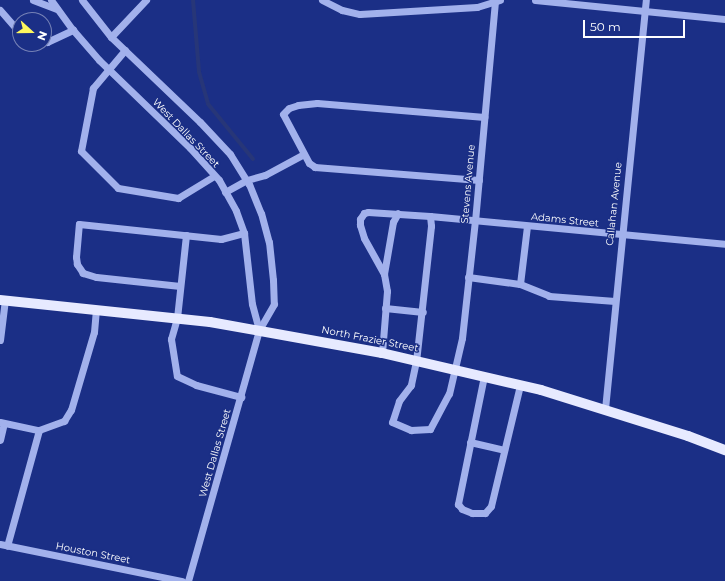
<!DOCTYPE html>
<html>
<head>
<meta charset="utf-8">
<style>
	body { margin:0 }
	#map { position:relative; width:725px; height:581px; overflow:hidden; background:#1b2f86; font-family:Montserrat,sans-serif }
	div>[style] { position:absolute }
	.stream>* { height:4px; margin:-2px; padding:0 2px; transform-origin:2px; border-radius:2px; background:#273678 }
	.minor>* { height:7px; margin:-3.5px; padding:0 3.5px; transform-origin:3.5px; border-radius:3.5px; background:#a2b1ec }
	.major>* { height:10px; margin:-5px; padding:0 5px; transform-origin:5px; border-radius:5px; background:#e7eaff }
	span { translate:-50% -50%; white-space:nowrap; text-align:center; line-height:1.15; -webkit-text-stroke:3px #1b2f86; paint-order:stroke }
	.street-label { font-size:10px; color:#fff }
	.north { position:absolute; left:12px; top:12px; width:40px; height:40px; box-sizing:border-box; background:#1b2f86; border:1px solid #7682b6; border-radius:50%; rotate:111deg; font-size:11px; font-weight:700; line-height:16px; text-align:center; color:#fff }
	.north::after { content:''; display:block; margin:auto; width:14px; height:18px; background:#fef75e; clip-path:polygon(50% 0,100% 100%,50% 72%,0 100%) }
	.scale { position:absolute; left:583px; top:20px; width:102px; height:18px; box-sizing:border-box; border:2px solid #fff; border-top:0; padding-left:5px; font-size:12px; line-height:14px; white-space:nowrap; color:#fff; -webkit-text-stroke:3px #1b2f86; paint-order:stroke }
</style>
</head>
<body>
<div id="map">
	<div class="stream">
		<div style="left:193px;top:0;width:72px;rotate:85.2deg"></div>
		<div style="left:199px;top:72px;width:33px;rotate:74deg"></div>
		<div style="left:208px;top:104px;width:71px;rotate:50.7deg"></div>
	</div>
	<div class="minor">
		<div style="left:33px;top:0;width:26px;rotate:21deg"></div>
		<div style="left:51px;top:0;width:37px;rotate:54deg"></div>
		<div style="left:73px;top:30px;width:40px;rotate:49deg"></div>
		<div style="left:99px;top:60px;width:127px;rotate:44deg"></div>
		<div style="left:190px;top:148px;width:43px;rotate:47.8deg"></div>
		<div style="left:219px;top:180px;width:35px;rotate:61deg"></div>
		<div style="left:236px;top:211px;width:23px;rotate:70deg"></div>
		<div style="left:244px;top:233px;width:71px;rotate:83.6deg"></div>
		<div style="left:252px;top:304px;width:27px;rotate:75deg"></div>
		<div style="left:82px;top:0;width:47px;rotate:51.9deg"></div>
		<div style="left:111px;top:37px;width:123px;rotate:43.7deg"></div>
		<div style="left:200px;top:122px;width:44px;rotate:46.8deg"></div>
		<div style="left:230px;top:154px;width:36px;rotate:58deg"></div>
		<div style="left:249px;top:184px;width:31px;rotate:68deg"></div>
		<div style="left:261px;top:213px;width:30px;rotate:75deg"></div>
		<div style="left:269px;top:242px;width:38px;rotate:84deg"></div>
		<div style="left:273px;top:280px;width:24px;rotate:88deg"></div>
		<div style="left:274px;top:304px;width:30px;rotate:120deg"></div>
		<div style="left:259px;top:330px;width:261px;rotate:105.8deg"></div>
		<div style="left:322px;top:0;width:22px;rotate:27deg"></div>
		<div style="left:342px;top:10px;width:18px;rotate:13deg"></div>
		<div style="left:360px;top:14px;width:117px;rotate:-3.4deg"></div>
		<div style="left:477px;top:7px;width:24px;rotate:-17deg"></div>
		<div style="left:535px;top:0;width:191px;rotate:5.7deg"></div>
		<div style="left:0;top:10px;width:30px;rotate:49deg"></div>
		<div style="left:111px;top:37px;width:51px;rotate:-46.6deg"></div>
		<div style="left:44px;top:42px;width:3px"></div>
		<div style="left:47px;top:42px;width:29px;rotate:-25deg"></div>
		<div style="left:125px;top:50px;width:50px;rotate:130.1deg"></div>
		<div style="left:93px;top:88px;width:64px;rotate:100.8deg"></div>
		<div style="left:81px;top:151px;width:52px;rotate:45deg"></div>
		<div style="left:118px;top:188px;width:61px;rotate:9.5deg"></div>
		<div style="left:178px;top:198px;width:42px;rotate:-31.4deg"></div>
		<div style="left:479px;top:180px;width:165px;rotate:-175.5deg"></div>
		<div style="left:315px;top:167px;width:7px;rotate:-146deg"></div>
		<div style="left:309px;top:163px;width:55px;rotate:-118deg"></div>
		<div style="left:283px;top:114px;width:8px;rotate:-45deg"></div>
		<div style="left:289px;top:108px;width:9px;rotate:-18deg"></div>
		<div style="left:298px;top:105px;width:19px;rotate:-6deg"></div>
		<div style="left:317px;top:103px;width:168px;rotate:4.8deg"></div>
		<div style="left:225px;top:192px;width:25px;rotate:-29deg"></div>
		<div style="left:247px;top:180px;width:19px;rotate:-16deg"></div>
		<div style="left:265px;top:175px;width:44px;rotate:-28.3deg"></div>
		<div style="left:430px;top:216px;width:296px;rotate:5.4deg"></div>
		<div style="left:186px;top:235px;width:83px;rotate:96.2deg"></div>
		<div style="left:177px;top:318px;width:22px;rotate:106deg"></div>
		<div style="left:171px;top:339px;width:37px;rotate:81deg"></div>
		<div style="left:177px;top:376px;width:21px;rotate:25deg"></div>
		<div style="left:196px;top:385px;width:47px;rotate:14.9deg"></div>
		<div style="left:384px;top:274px;width:53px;rotate:-80.2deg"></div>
		<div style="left:393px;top:222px;width:10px;rotate:-61deg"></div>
		<div style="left:468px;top:277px;width:52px;rotate:7.7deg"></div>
		<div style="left:520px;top:284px;width:31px;rotate:22deg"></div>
		<div style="left:549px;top:296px;width:66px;rotate:4.3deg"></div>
		<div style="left:520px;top:284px;width:58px;rotate:-83.1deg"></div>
		<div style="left:180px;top:286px;width:84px;rotate:-173.9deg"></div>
		<div style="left:96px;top:277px;width:14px;rotate:-163deg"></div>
		<div style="left:83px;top:273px;width:11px;rotate:-124deg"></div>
		<div style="left:77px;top:264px;width:7px;rotate:-98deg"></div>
		<div style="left:76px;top:257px;width:33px;rotate:-85deg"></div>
		<div style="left:79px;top:224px;width:143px;rotate:6deg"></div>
		<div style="left:221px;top:239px;width:24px;rotate:-15deg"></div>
		<div style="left:385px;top:308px;width:38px;rotate:6deg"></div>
		<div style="left:0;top:340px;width:39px;rotate:-83deg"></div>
		<div style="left:382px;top:353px;width:62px;rotate:-85.4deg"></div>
		<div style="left:387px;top:291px;width:17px;rotate:-100deg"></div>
		<div style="left:384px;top:274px;width:41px;rotate:-119.1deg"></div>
		<div style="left:364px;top:238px;width:14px;rotate:-107deg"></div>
		<div style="left:360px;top:225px;width:6px;rotate:-90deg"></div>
		<div style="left:360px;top:219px;width:7px;rotate:-56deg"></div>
		<div style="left:364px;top:213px;width:4px;rotate:-14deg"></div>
		<div style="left:368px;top:212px;width:62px;rotate:3.7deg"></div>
		<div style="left:430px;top:216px;width:10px;rotate:84deg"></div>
		<div style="left:431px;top:226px;width:136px;rotate:96.3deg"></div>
		<div style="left:416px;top:361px;width:25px;rotate:102deg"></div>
		<div style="left:411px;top:385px;width:20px;rotate:127deg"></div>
		<div style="left:399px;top:401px;width:22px;rotate:108deg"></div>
		<div style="left:392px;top:422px;width:21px;rotate:23deg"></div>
		<div style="left:411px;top:430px;width:19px;rotate:-3deg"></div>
		<div style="left:430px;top:429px;width:40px;rotate:-62deg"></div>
		<div style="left:449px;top:394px;width:57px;rotate:-76.9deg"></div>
		<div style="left:462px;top:338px;width:118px;rotate:-83.7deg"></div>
		<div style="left:475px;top:221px;width:222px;rotate:-84.8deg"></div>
		<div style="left:484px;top:376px;width:131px;rotate:101.5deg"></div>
		<div style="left:458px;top:504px;width:6px;rotate:51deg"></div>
		<div style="left:462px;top:509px;width:11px;rotate:22deg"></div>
		<div style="left:472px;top:513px;width:13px"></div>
		<div style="left:485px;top:513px;width:9px;rotate:-49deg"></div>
		<div style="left:491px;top:506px;width:124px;rotate:-76.5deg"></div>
		<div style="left:605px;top:409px;width:411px;rotate:-84.3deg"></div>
		<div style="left:0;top:422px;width:40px;rotate:12deg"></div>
		<div style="left:39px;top:430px;width:120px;rotate:105.4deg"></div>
		<div style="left:39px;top:430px;width:27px;rotate:-20deg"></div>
		<div style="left:64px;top:421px;width:13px;rotate:-58deg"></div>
		<div style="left:71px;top:410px;width:81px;rotate:-73.6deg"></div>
		<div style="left:94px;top:332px;width:22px;rotate:-85deg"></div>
		<div style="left:0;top:440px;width:17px;rotate:-77deg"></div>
		<div style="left:470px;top:442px;width:35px;rotate:13deg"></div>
		<div style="left:0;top:544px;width:186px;rotate:11.5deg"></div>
	</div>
	<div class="major">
		<div style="left:0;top:300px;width:211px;rotate:6deg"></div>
		<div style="left:210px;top:322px;width:175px;rotate:10.2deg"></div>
		<div style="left:382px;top:353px;width:163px;rotate:13.1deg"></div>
		<div style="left:541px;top:390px;width:154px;rotate:17.4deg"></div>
		<div style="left:688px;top:436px;width:40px;rotate:21deg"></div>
	</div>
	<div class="street-label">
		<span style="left:186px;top:133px;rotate:46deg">West Dallas Street</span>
		<span style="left:468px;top:184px;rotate:-85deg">Stevens Avenue</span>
		<span style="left:614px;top:204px;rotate:-84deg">Callahan Avenue</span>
		<span style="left:565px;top:220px;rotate:6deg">Adams Street</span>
		<span style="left:370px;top:339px;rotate:11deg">North Frazier Street</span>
		<span style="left:215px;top:453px;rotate:-74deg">West Dallas Street</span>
		<span style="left:93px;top:553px;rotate:11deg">Houston Street</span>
	</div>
	<div class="north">N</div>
	<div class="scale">50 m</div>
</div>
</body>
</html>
